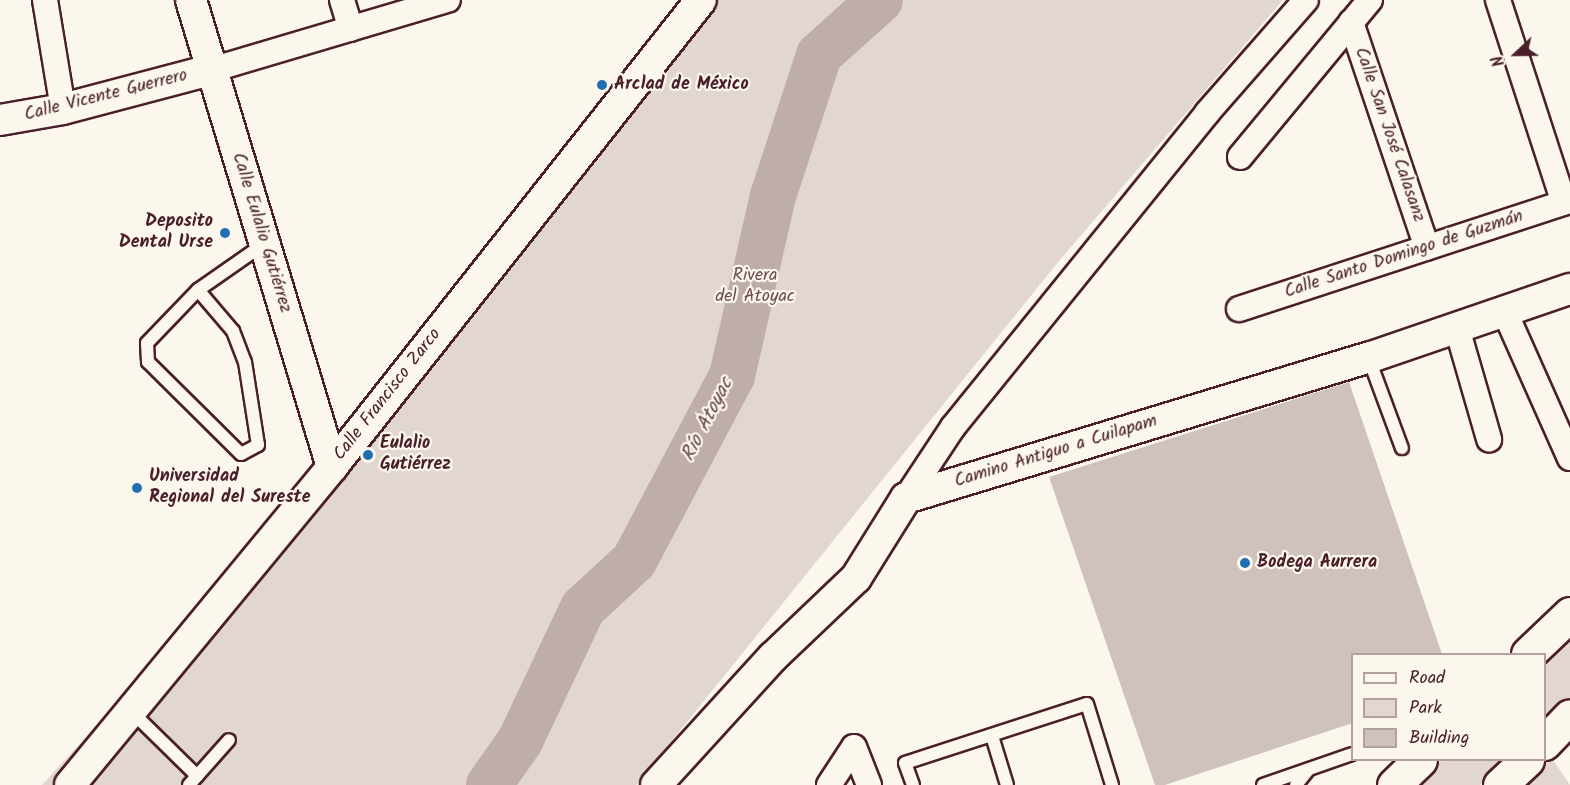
<!DOCTYPE html>
<html>
<head>
<meta charset="utf-8">
<style>
	body { margin:0 }
	#map { position:relative; width:1570px; height:785px; overflow:hidden; background:#fbf7ec; font-family:Kalam,sans-serif }
	div>[style] { position:absolute }
	.green>* { inset:0; background:#e2d7d0 }
	.river>* { height:46px; margin:-23px; padding:0 23px; transform-origin:23px; border-radius:23px; background:#bfadaa }
	.building>* { inset:0; background:#cfc2bc }
	.roads { filter:drop-shadow(2px 0 #4a1f2b) drop-shadow(-2px 0 #4a1f2b) drop-shadow(0 2px #4a1f2b) drop-shadow(0 -2px #4a1f2b) }
	.service>* { height:12px; margin:-6px; padding:0 6px; transform-origin:6px; border-radius:6px; background:#fbf7ec }
	.minor>* { height:24px; margin:-12px; padding:0 12px; transform-origin:12px; border-radius:12px; background:#fbf7ec }
	.tertiary>* { height:30px; margin:-15px; padding:0 15px; transform-origin:15px; border-radius:15px; background:#fbf7ec }
	.primary>* { height:33px; margin:-16.5px; padding:0 16.5px; transform-origin:16.5px; border-radius:16.5px; background:#fbf7ec }
	.dots>* { width:16px; height:16px; translate:-50% -50%; box-sizing:border-box; border:3px solid #fbf7ec; border-radius:50% }
	span { translate:-50% -50%; white-space:nowrap; text-align:center; line-height:1.15; -webkit-text-stroke:4.5px #fbf7ec; paint-order:stroke }
	.poi-label { font-size:18px; color:#4a1f2b; font-weight:700 }
	.left { translate:0 -50%; text-align:left }
	.right { translate:-100% -50%; text-align:right }
	.street-label { font-size:18px; color:#4a1f2b }
	.park-label { font-size:18px; color:#704d54 }
	.water-label { font-size:20px; color:#6d4a51; font-style:italic }
	.legend { position:absolute; left:1351px; top:653px; width:195px; height:108px; box-sizing:border-box; background:#fbf7ec; border:2px solid #b4a19f; margin:0; padding:8px 10px; list-style:none; font-size:18px; color:#4a1f2b }
	.legend li { display:flex; align-items:center; gap:12px; height:30px }
	.legend b { width:30px; border:2px solid #b4a19f }
	.north { position:absolute; left:1486px; top:24px; width:60px; height:60px; -webkit-text-stroke:4px #fbf7ec; paint-order:stroke; rotate:248deg; font-size:16px; font-weight:700; line-height:24px; text-align:center; color:#4a1f2b }
	.north::after { content:''; display:block; margin:auto; width:21px; height:27px; background:#4a1f2b; clip-path:polygon(50% 0,100% 100%,50% 72%,0 100%) }
</style>
</head>
<body>
<div id="map">
	<div class="green">
		<div style="clip-path:polygon(707px 0,1283px 0,1059px 261px,636px 785px,42px 785px,332px 467px)"></div>
		<div style="clip-path:polygon(1570px 633px,1570px 699px,1545px 723px,1544px 658px)"></div>
		<div style="clip-path:polygon(1545px 748px,1570px 785px,1503px 785px,1528px 760px,1544px 760px)"></div>
		<div style="clip-path:polygon(1442px 760px,1507px 760px,1480px 785px,1415px 785px)"></div>
	</div>
	<div class="river">
		<div style="left:489px;top:785px;width:54px;rotate:-54.8deg"></div>
		<div style="left:520px;top:741px;width:147px;rotate:-64.7deg"></div>
		<div style="left:583px;top:608px;width:69px;rotate:-42.7deg"></div>
		<div style="left:634px;top:561px;width:209px;rotate:-62.1deg"></div>
		<div style="left:732px;top:376px;width:185px;rotate:-77.2deg"></div>
		<div style="left:773px;top:196px;width:148px;rotate:-71.9deg"></div>
		<div style="left:819px;top:55px;width:82px;rotate:-42deg"></div>
	</div>
	<div class="building">
		<div style="clip-path:polygon(1349px 382px,1442px 654px,1353px 654px,1353px 723px,1165px 785px,1155px 785px,1049px 477px)"></div>
	</div>
	<div class="roads">
		<div class="service">
			<div style="left:198px;top:290px;width:54px;rotate:49.5deg"></div>
			<div style="left:233px;top:331px;width:33px;rotate:69deg"></div>
			<div style="left:245px;top:362px;width:84px;rotate:81.1deg"></div>
			<div style="left:258px;top:445px;width:19px;rotate:152deg"></div>
			<div style="left:241px;top:454px;width:131px;rotate:-135.3deg"></div>
			<div style="left:148px;top:362px;width:19px;rotate:-93deg"></div>
			<div style="left:147px;top:343px;width:74px;rotate:-46.1deg"></div>
			<div style="left:198px;top:290px;width:80px;rotate:-34.9deg"></div>
			<div style="left:1369px;top:359px;width:95px;rotate:69.7deg"></div>
			<div style="left:133px;top:713px;width:90px;rotate:44.5deg"></div>
			<div style="left:992px;top:736px;width:51px;rotate:73deg"></div>
			<div style="left:189px;top:785px;width:60px;rotate:-48.4deg"></div>
			<div style="left:913px;top:785px;width:23px;rotate:-110deg"></div>
			<div style="left:905px;top:763px;width:191px;rotate:-18deg"></div>
			<div style="left:1087px;top:704px;width:85px;rotate:72.8deg"></div>
			<div style="left:1263px;top:785px;width:94px;rotate:-19.2deg"></div>
			<div style="left:1296px;top:785px;width:19px;rotate:-51deg"></div>
		</div>
		<div class="minor">
			<div style="left:45px;top:0;width:110px;rotate:80.6deg"></div>
			<div style="left:342px;top:0;width:30px;rotate:73deg"></div>
			<div style="left:1498px;top:0;width:213px;rotate:72deg"></div>
			<div style="left:1351px;top:22px;width:238px;rotate:71.4deg"></div>
			<div style="left:211px;top:70px;width:247px;rotate:-16.5deg"></div>
			<div style="left:1240px;top:157px;width:204px;rotate:-50.4deg"></div>
			<div style="left:1239px;top:309px;width:348px;rotate:-18.1deg"></div>
			<div style="left:1504px;top:310px;width:162px;rotate:66deg"></div>
			<div style="left:1457px;top:328px;width:116px;rotate:73.9deg"></div>
			<div style="left:906px;top:498px;width:85px;rotate:-56.5deg"></div>
			<div style="left:953px;top:427px;width:404px;rotate:-51deg"></div>
			<div style="left:1207px;top:113px;width:150px;rotate:-48.8deg"></div>
			<div style="left:854px;top:747px;width:41px;rotate:68.5deg"></div>
			<div style="left:829px;top:785px;width:45px;rotate:-56.7deg"></div>
		</div>
		<div class="tertiary">
			<div style="left:191px;top:0;width:488px;rotate:73.2deg"></div>
			<div style="left:0;top:120px;width:64px;rotate:-9.9deg"></div>
			<div style="left:63px;top:109px;width:153px;rotate:-14.8deg"></div>
			<div style="left:70px;top:785px;width:412px;rotate:-50.5deg"></div>
			<div style="left:332px;top:467px;width:595px;rotate:-51.69deg"></div>
			<div style="left:656px;top:785px;width:173px;rotate:-47.6deg"></div>
			<div style="left:773px;top:657px;width:115px;rotate:-43.6deg"></div>
			<div style="left:856px;top:578px;width:94px;rotate:-58deg"></div>
			<div style="left:906px;top:498px;width:483px;rotate:-16.9deg"></div>
			<div style="left:1368px;top:358px;width:213px;rotate:-18.9deg"></div>
		</div>
		<div class="primary">
			<div style="left:1528px;top:654px;width:58px;rotate:-43.6deg"></div>
			<div style="left:1544px;top:743px;width:37px;rotate:-46deg"></div>
			<div style="left:1394px;top:785px;width:36px;rotate:-44deg"></div>
			<div style="left:1500px;top:785px;width:37px;rotate:-43deg"></div>
		</div>
	</div>
	<div class="dots">
		<div style="left:602px;top:85px;background:#1f6fb2"></div>
		<div style="left:225px;top:233px;background:#1f6fb2"></div>
		<div style="left:368px;top:455px;background:#1f6fb2"></div>
		<div style="left:137px;top:488px;background:#1f6fb2"></div>
		<div style="left:1245px;top:563px;background:#1f6fb2"></div>
	</div>
	<div class="poi-label">
		<span class="left" style="left:614px;top:85px">Arclad de México</span>
		<span class="right" style="left:213px;top:233px">Deposito<br>Dental Urse</span>
		<span class="left" style="left:380px;top:455px">Eulalio<br>Gutiérrez</span>
		<span class="left" style="left:149px;top:488px">Universidad<br>Regional del Sureste</span>
		<span class="left" style="left:1257px;top:563px">Bodega Aurrera</span>
	</div>
	<div class="street-label">
		<span style="left:106px;top:96px;rotate:-14deg">Calle Vicente Guerrero</span>
		<span style="left:1389px;top:135px;rotate:71deg">Calle San José Calasanz</span>
		<span style="left:261px;top:233px;rotate:73deg">Calle Eulalio Gutiérrez</span>
		<span style="left:1404px;top:255px;rotate:-18deg">Calle Santo Domingo de Guzmán</span>
		<span style="left:388px;top:395px;rotate:-52deg">Calle Francisco Zarco</span>
		<span style="left:1056px;top:452px;rotate:-17deg">Camino Antiguo a Cuilapam</span>
	</div>
	<div class="park-label">
		<span style="left:755px;top:287px">Rivera<br>del Atoyac</span>
	</div>
	<div class="water-label">
		<span style="left:708px;top:420px;rotate:-63deg">Río Atoyac</span>
	</div>
	<ul class="legend">
	<li><b style="height:8px;background:#fbf7ec"></b>Road</li>
	<li><b style="height:16px;background:#e2d7d0"></b>Park</li>
	<li><b style="height:16px;background:#cfc2bc"></b>Building</li>
	</ul>
	<div class="north">N</div>
</div>
</body>
</html>
